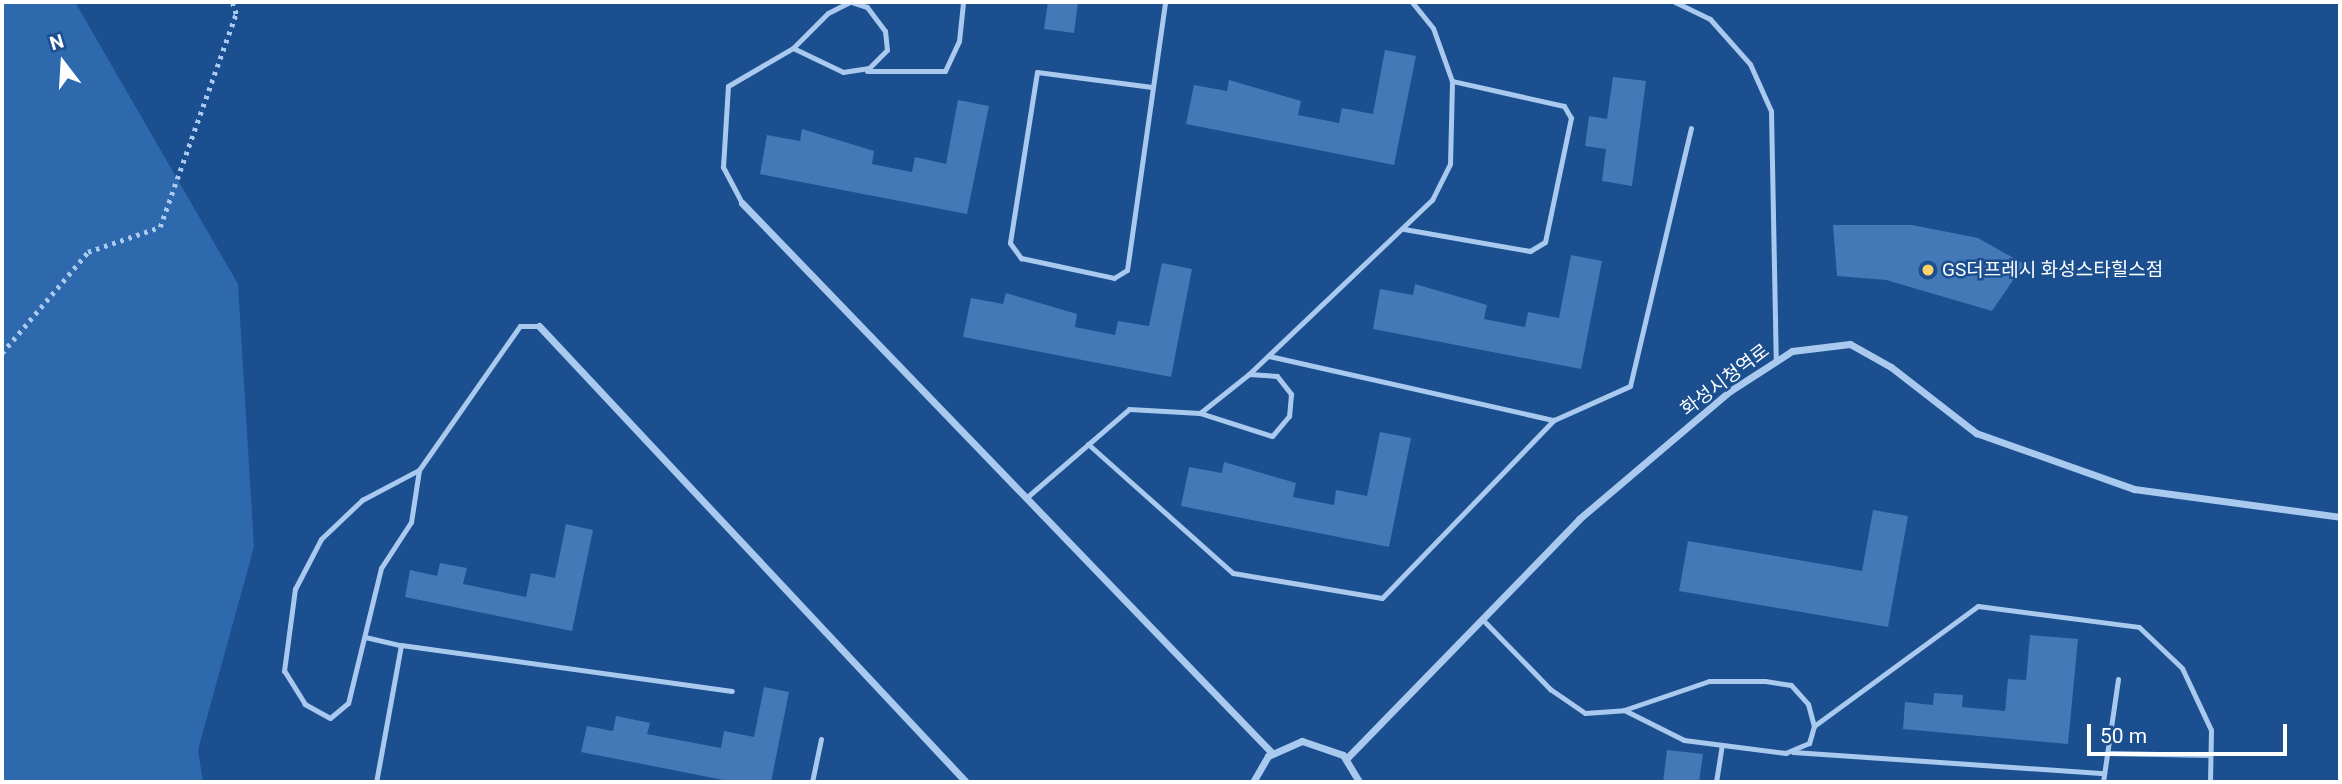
<!DOCTYPE html>
<html>
<head>
<meta charset="utf-8">
<style>
	body { margin:0 }
	#map { position:relative; width:2342px; height:784px; overflow:hidden; background:#1b4f8f; font-family:Roboto,"Noto Sans KR",sans-serif }
	div>[style] { position:absolute }
	.green>* { inset:0; background:#2e69ad }
	.building>* { inset:0; background:#4478b7 }
	.path>* { height:4.5px; margin-top:-2.25px; transform-origin:0; background:repeating-linear-gradient(90deg,#a9c9ee 0 3.5px,transparent 0 8.5px) }
	.service>* { height:5px; margin:-2.5px; padding:0 2.5px; transform-origin:2.5px; border-radius:2.5px; background:#a9c9ee }
	.minor>* { height:7px; margin:-3.5px; padding:0 3.5px; transform-origin:3.5px; border-radius:3.5px; background:#a9c9ee }
	.dots>* { width:19px; height:19px; translate:-50% -50%; box-sizing:border-box; border:4px solid #1b4f8f; border-radius:50% }
	span { translate:-50% -50%; white-space:nowrap; text-align:center; line-height:1.15; -webkit-text-stroke:5px #1b4f8f; paint-order:stroke }
	.poi-label { font-size:19px; color:#fff }
	.left { translate:0 -50%; text-align:left }
	.street-label { font-size:19px; color:#fff }
	.frame { position:absolute; inset:0; border:4px solid #fff; pointer-events:none }
	.north { position:absolute; left:28px; top:28px; width:70px; height:70px; -webkit-text-stroke:5px #1b4f8f; paint-order:stroke; rotate:343deg; font-size:19px; font-weight:700; line-height:28px; text-align:center; color:#fff }
	.north::after { content:''; display:block; margin:auto; width:24px; height:32px; background:#fff; clip-path:polygon(50% 0,100% 100%,50% 72%,0 100%) }
	.scale { position:absolute; left:2087px; top:724px; width:200px; height:32px; box-sizing:border-box; border:4px solid #fff; border-top:0; padding-left:9px; font-size:21px; line-height:24px; white-space:nowrap; color:#fff; -webkit-text-stroke:5px #1b4f8f; paint-order:stroke }
</style>
</head>
<body>
<div id="map">
	<div class="green">
		<div style="clip-path:polygon(2px 2px,75px 2px,238px 284px,254px 547px,198px 750px,203px 782px,2px 782px)"></div>
	</div>
	<div class="building">
		<div style="clip-path:polygon(1048px 2px,1078px 2px,1074px 33px,1044px 29px)"></div>
		<div style="clip-path:polygon(1385px 50px,1416px 56px,1394px 165px,1186px 124px,1194px 85px,1227px 91px,1229px 80px,1301px 101px,1298px 115px,1339px 123px,1342px 108px,1373px 114px)"></div>
		<div style="clip-path:polygon(1613px 77px,1646px 81px,1632px 186px,1602px 181px,1606px 149px,1585px 146px,1589px 116px,1607px 119px)"></div>
		<div style="clip-path:polygon(958px 100px,989px 106px,967px 214px,760px 174px,767px 135px,800px 141px,802px 129px,874px 151px,872px 164px,912px 172px,915px 157px,946px 164px)"></div>
		<div style="clip-path:polygon(1833px 225px,1912px 225px,1978px 238px,2024px 264px,1992px 311px,1886px 280px,1837px 276px)"></div>
		<div style="clip-path:polygon(1571px 255px,1602px 261px,1581px 369px,1373px 329px,1380px 289px,1413px 295px,1415px 284px,1487px 305px,1484px 319px,1525px 327px,1528px 312px,1559px 318px)"></div>
		<div style="clip-path:polygon(1162px 263px,1192px 269px,1171px 377px,963px 337px,971px 298px,1003px 304px,1006px 293px,1077px 314px,1075px 327px,1115px 335px,1118px 321px,1149px 326px)"></div>
		<div style="clip-path:polygon(1380px 432px,1411px 438px,1389px 547px,1181px 506px,1189px 467px,1222px 473px,1224px 462px,1296px 483px,1293px 497px,1334px 505px,1336px 490px,1367px 496px)"></div>
		<div style="clip-path:polygon(1873px 510px,1908px 516px,1888px 627px,1679px 591px,1688px 541px,1862px 571px)"></div>
		<div style="clip-path:polygon(566px 524px,593px 530px,572px 631px,405px 597px,410px 570px,437px 576px,440px 563px,467px 568px,463px 584px,526px 597px,531px 573px,555px 578px)"></div>
		<div style="clip-path:polygon(2030px 635px,2078px 639px,2068px 744px,1903px 729px,1905px 702px,1933px 705px,1934px 693px,1963px 695px,1962px 707px,2005px 711px,2008px 679px,2026px 680px)"></div>
		<div style="clip-path:polygon(764px 687px,789px 692px,771px 782px,734px 782px,581px 752px,587px 726px,613px 731px,616px 716px,650px 723px,647px 734px,721px 748px,724px 731px,754px 737px)"></div>
		<div style="clip-path:polygon(1667px 750px,1703px 754px,1699px 782px,1663px 782px)"></div>
	</div>
	<div class="path">
		<div style="left:2px;top:353px;width:133px;rotate:-49.6deg"></div>
		<div style="left:88px;top:252px;width:76px;rotate:-19.1deg"></div>
		<div style="left:160px;top:227px;width:226px;rotate:-70.4deg"></div>
		<div style="left:236px;top:14px;width:13px;rotate:-108deg"></div>
	</div>
	<div class="service">
		<div style="left:1675px;top:2px;width:39px;rotate:26deg"></div>
		<div style="left:1710px;top:19px;width:60px;rotate:48.4deg"></div>
		<div style="left:1750px;top:64px;width:51px;rotate:65.9deg"></div>
		<div style="left:1771px;top:111px;width:250px;rotate:88.9deg"></div>
		<div style="left:793px;top:48px;width:55px;rotate:25.6deg"></div>
		<div style="left:843px;top:72px;width:26px;rotate:-9deg"></div>
		<div style="left:869px;top:68px;width:25px;rotate:-45deg"></div>
		<div style="left:887px;top:50px;width:19px;rotate:-96deg"></div>
		<div style="left:885px;top:31px;width:30px;rotate:-127deg"></div>
		<div style="left:867px;top:7px;width:16px;rotate:-162deg"></div>
		<div style="left:867px;top:71px;width:78px"></div>
		<div style="left:945px;top:71px;width:33px;rotate:-65deg"></div>
		<div style="left:959px;top:41px;width:39px;rotate:-84deg"></div>
		<div style="left:1152px;top:87px;width:116px;rotate:-172.6deg"></div>
		<div style="left:1037px;top:72px;width:173px;rotate:99deg"></div>
		<div style="left:1010px;top:243px;width:19px;rotate:54deg"></div>
		<div style="left:1021px;top:258px;width:95px;rotate:12.1deg"></div>
		<div style="left:1114px;top:278px;width:15px;rotate:-32deg"></div>
		<div style="left:1127px;top:270px;width:271px;rotate:-81.9deg"></div>
		<div style="left:742px;top:203px;width:41px;rotate:-117.8deg"></div>
		<div style="left:723px;top:167px;width:81px;rotate:-86.5deg"></div>
		<div style="left:728px;top:86px;width:75px;rotate:-30.3deg"></div>
		<div style="left:793px;top:48px;width:49px;rotate:-45deg"></div>
		<div style="left:828px;top:13px;width:25px;rotate:-27deg"></div>
		<div style="left:1404px;top:229px;width:128px;rotate:9.9deg"></div>
		<div style="left:1530px;top:251px;width:17px;rotate:-31deg"></div>
		<div style="left:1545px;top:242px;width:127px;rotate:-78.2deg"></div>
		<div style="left:1571px;top:118px;width:14px;rotate:-120deg"></div>
		<div style="left:1564px;top:106px;width:115px;rotate:-167.4deg"></div>
		<div style="left:1269px;top:356px;width:292px;rotate:12.7deg"></div>
		<div style="left:1249px;top:374px;width:253px;rotate:-43.6deg"></div>
		<div style="left:1432px;top:200px;width:40px;rotate:-63.4deg"></div>
		<div style="left:1450px;top:164px;width:83px;rotate:-88.6deg"></div>
		<div style="left:1452px;top:81px;width:56px;rotate:-109.7deg"></div>
		<div style="left:1433px;top:28px;width:33px;rotate:-129deg"></div>
		<div style="left:1088px;top:444px;width:194px;rotate:41.7deg"></div>
		<div style="left:1233px;top:573px;width:151px;rotate:9.5deg"></div>
		<div style="left:1382px;top:598px;width:248px;rotate:-46deg"></div>
		<div style="left:1554px;top:420px;width:83px;rotate:-24.1deg"></div>
		<div style="left:1630px;top:386px;width:265px;rotate:-76.7deg"></div>
		<div style="left:419px;top:470px;width:53px;rotate:98.7deg"></div>
		<div style="left:411px;top:522px;width:55px;rotate:123.1deg"></div>
		<div style="left:381px;top:568px;width:139px;rotate:103.7deg"></div>
		<div style="left:348px;top:703px;width:23px;rotate:140deg"></div>
		<div style="left:330px;top:718px;width:29px;rotate:-151deg"></div>
		<div style="left:305px;top:704px;width:39px;rotate:-122deg"></div>
		<div style="left:284px;top:671px;width:83px;rotate:-82.4deg"></div>
		<div style="left:295px;top:589px;width:56px;rotate:-62.5deg"></div>
		<div style="left:321px;top:539px;width:57px;rotate:-43.6deg"></div>
		<div style="left:362px;top:500px;width:64px;rotate:-27.8deg"></div>
		<div style="left:419px;top:470px;width:176px;rotate:-55deg"></div>
		<div style="left:520px;top:326px;width:19px"></div>
		<div style="left:1026px;top:498px;width:136px;rotate:-40.8deg"></div>
		<div style="left:1129px;top:409px;width:71px;rotate:3.2deg"></div>
		<div style="left:1200px;top:413px;width:63px;rotate:-38.5deg"></div>
		<div style="left:1249px;top:374px;width:28px;rotate:4deg"></div>
		<div style="left:1277px;top:376px;width:23px;rotate:52deg"></div>
		<div style="left:1291px;top:394px;width:22px;rotate:95deg"></div>
		<div style="left:1289px;top:416px;width:26px;rotate:130deg"></div>
		<div style="left:1272px;top:436px;width:76px;rotate:-162.3deg"></div>
		<div style="left:1482px;top:619px;width:98px;rotate:45.8deg"></div>
		<div style="left:1550px;top:689px;width:42px;rotate:34.4deg"></div>
		<div style="left:1585px;top:713px;width:39px;rotate:-4deg"></div>
		<div style="left:1624px;top:710px;width:90px;rotate:-18.8deg"></div>
		<div style="left:1709px;top:681px;width:56px"></div>
		<div style="left:1765px;top:681px;width:26px;rotate:9deg"></div>
		<div style="left:1791px;top:685px;width:25px;rotate:48deg"></div>
		<div style="left:1808px;top:704px;width:23px;rotate:75deg"></div>
		<div style="left:1814px;top:726px;width:18px;rotate:106deg"></div>
		<div style="left:1809px;top:743px;width:25px;rotate:157deg"></div>
		<div style="left:1786px;top:753px;width:103px;rotate:-172.7deg"></div>
		<div style="left:1684px;top:740px;width:67px;rotate:-153.4deg"></div>
		<div style="left:365px;top:637px;width:37px;rotate:13deg"></div>
		<div style="left:401px;top:645px;width:139px;rotate:100.3deg"></div>
		<div style="left:401px;top:645px;width:334px;rotate:7.9deg"></div>
		<div style="left:1814px;top:726px;width:203px;rotate:-36.2deg"></div>
		<div style="left:1978px;top:606px;width:162px;rotate:7.4deg"></div>
		<div style="left:2139px;top:627px;width:59px;rotate:43.6deg"></div>
		<div style="left:2182px;top:668px;width:68px;rotate:64.9deg"></div>
		<div style="left:2211px;top:730px;width:52px;rotate:91.1deg"></div>
		<div style="left:1793px;top:752px;width:312px;rotate:3.9deg"></div>
		<div style="left:2107px;top:753px;width:103px;rotate:1.1deg"></div>
		<div style="left:812px;top:782px;width:44px;rotate:-78.2deg"></div>
		<div style="left:1716px;top:782px;width:37px;rotate:-81deg"></div>
		<div style="left:2103px;top:782px;width:104px;rotate:-81.7deg"></div>
	</div>
	<div class="minor">
		<div style="left:742px;top:203px;width:764px;rotate:46.06deg"></div>
		<div style="left:539px;top:326px;width:625px;rotate:46.88deg"></div>
		<div style="left:1346px;top:759px;width:334px;rotate:-45.8deg"></div>
		<div style="left:1579px;top:519px;width:198px;rotate:-40.3deg"></div>
		<div style="left:1730px;top:391px;width:74px;rotate:-32.8deg"></div>
		<div style="left:1792px;top:351px;width:58px;rotate:-6.9deg"></div>
		<div style="left:1850px;top:344px;width:47px;rotate:29.3deg"></div>
		<div style="left:1891px;top:367px;width:108px;rotate:37.8deg"></div>
		<div style="left:1976px;top:433px;width:168px;rotate:19.5deg"></div>
		<div style="left:2134px;top:489px;width:208px;rotate:7.7deg"></div>
		<div style="left:1253px;top:782px;width:30px;rotate:-60deg"></div>
		<div style="left:1268px;top:756px;width:37px;rotate:-24deg"></div>
		<div style="left:1302px;top:741px;width:43px;rotate:18.9deg"></div>
		<div style="left:1343px;top:755px;width:31px;rotate:59deg"></div>
	</div>
	<div class="dots">
		<div style="left:1928px;top:270px;background:#ffd166"></div>
	</div>
	<div class="poi-label">
		<span class="left" style="left:1942px;top:270px">GS더프레시 화성스타힐스점</span>
	</div>
	<div class="street-label">
		<span style="left:1725px;top:380px;rotate:-37deg">화성시청역로</span>
	</div>
	<div class="frame"></div>
	<div class="north">N</div>
	<div class="scale">50 m</div>
</div>
</body>
</html>
